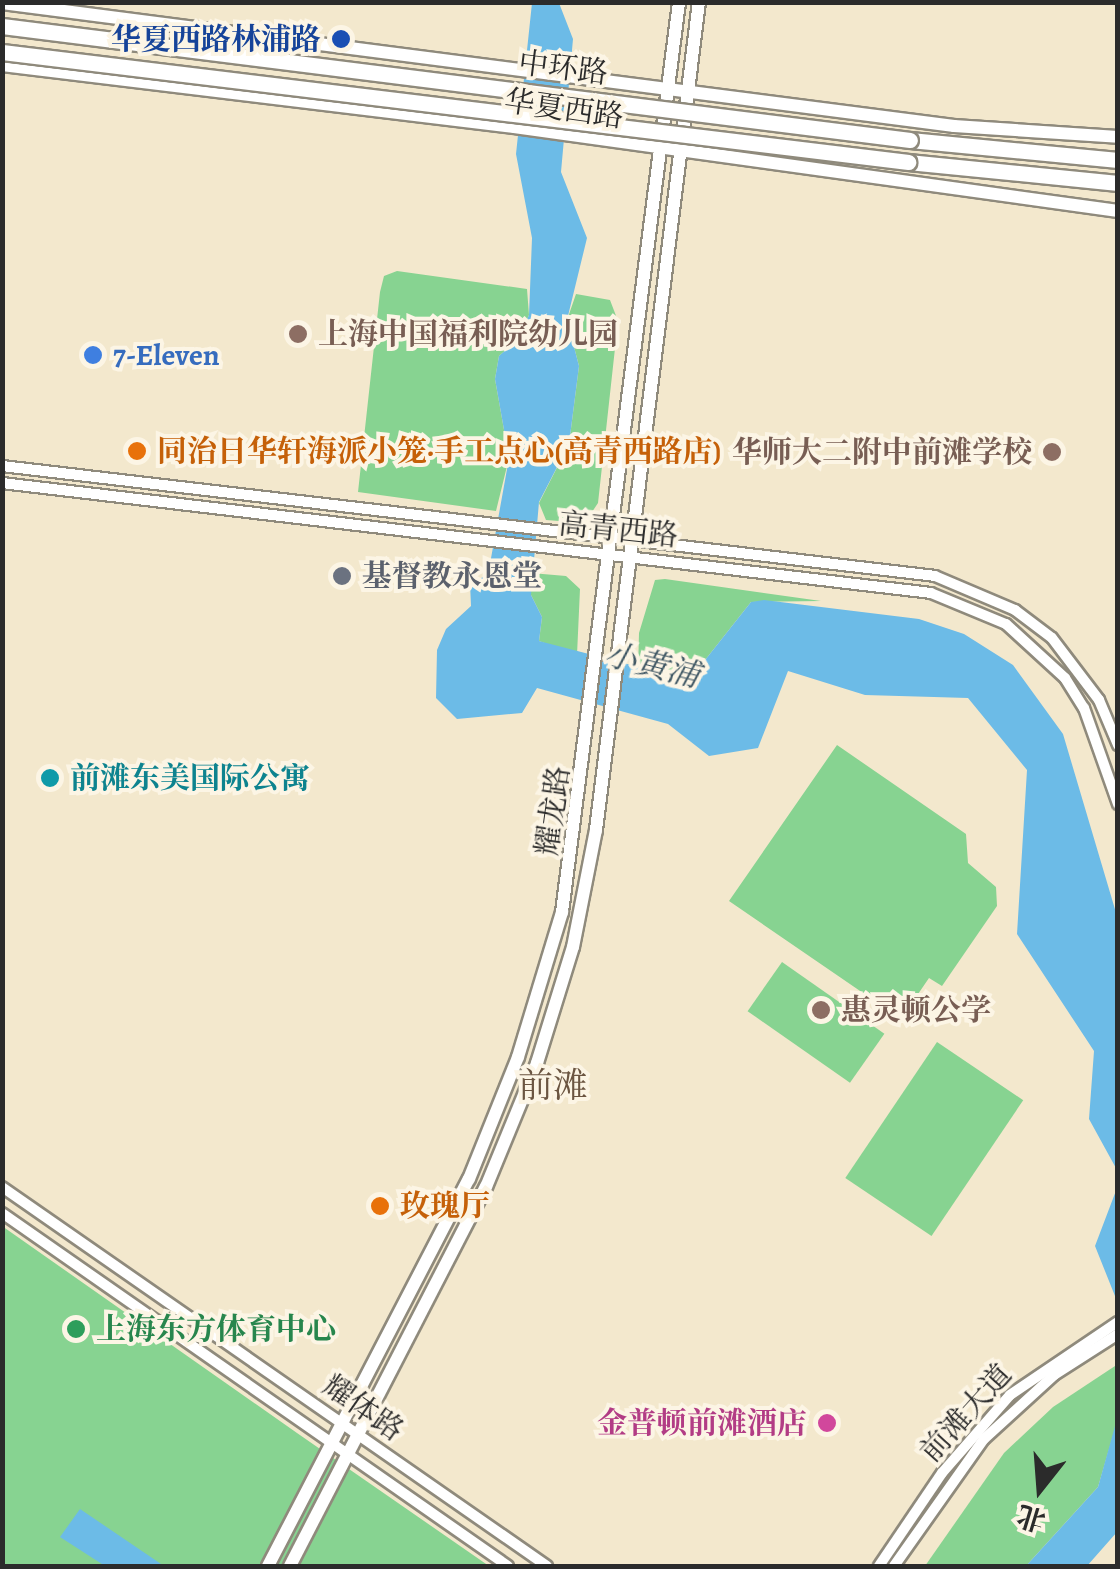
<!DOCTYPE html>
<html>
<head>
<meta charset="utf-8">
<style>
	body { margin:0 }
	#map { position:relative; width:1120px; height:1569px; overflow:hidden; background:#f3e8cd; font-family:Alegreya,"Noto Serif SC",serif }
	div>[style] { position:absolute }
	.green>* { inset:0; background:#87d391; transform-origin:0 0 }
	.water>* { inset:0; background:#6cbbe7 }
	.roads { filter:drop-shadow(2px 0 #8f8a7c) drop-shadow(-2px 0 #8f8a7c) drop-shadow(0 2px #8f8a7c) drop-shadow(0 -2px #8f8a7c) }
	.minor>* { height:10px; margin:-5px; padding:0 5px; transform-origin:5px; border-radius:5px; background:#fff }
	.major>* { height:12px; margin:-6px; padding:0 6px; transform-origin:6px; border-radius:6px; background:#fff }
	.highway>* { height:15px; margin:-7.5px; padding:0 7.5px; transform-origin:7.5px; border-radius:7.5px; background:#fff }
	.bridges { filter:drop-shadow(2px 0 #8f8a7c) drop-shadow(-2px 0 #8f8a7c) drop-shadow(0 2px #8f8a7c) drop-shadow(0 -2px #8f8a7c) }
	.highway-bridge>* { height:15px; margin:-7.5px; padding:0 7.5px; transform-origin:7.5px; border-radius:7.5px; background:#fff }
	.dots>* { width:28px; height:28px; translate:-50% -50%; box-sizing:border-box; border:5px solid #fcf5e5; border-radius:50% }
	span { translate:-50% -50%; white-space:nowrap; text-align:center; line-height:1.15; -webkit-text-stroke:8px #fcf5e5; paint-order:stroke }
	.transit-label { font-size:30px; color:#164399; font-weight:700 }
	.right { translate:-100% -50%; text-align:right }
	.street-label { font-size:30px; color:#2b2b2b }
	.education-label { font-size:30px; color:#785e54; font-weight:700 }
	.left { translate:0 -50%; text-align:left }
	.shop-label { font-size:30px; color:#366cbe; font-weight:700 }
	.food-label { font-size:30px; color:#c56008; font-weight:700 }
	.worship-label { font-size:30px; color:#5b616d; font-weight:700 }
	.culture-label { font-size:30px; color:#0d838f; font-weight:700 }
	.leisure-label { font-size:30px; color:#27864d; font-weight:700 }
	.hotel-label { font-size:30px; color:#b23c85; font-weight:700 }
	.water-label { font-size:32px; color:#3e5663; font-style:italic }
	.quarter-label { font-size:35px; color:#6b5541 }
	.frame { position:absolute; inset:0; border:5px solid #2b2b2b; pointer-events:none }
	.north { position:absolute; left:990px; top:1439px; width:100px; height:100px; -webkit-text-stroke:8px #fcf5e5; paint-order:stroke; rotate:197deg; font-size:28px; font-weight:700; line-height:40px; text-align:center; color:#2b2b2b }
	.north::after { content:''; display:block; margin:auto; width:35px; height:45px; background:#2b2b2b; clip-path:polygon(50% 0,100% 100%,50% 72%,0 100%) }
</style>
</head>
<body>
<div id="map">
	<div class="green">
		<div style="clip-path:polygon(397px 271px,527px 289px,529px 315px,518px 339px,499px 356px,495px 379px,509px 458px,496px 511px,358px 492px,380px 292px,384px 276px)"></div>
		<div style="clip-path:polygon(576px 294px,610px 300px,618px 321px,598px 503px,586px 521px,573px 522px,546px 520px,539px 503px,569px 444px,579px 366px,567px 320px)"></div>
		<div style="clip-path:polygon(531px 573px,566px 576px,580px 589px,577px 655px,539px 641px,542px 617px,531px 595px)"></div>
		<div style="clip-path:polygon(655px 580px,665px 579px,821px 601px,751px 602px,694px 674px,681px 678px,638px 672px,639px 633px)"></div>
		<div style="clip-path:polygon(837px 745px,966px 834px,968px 863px,996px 887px,997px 906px,942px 986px,929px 978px,901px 1019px,729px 901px)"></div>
		<div style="left:782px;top:962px;width:125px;height:60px;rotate:35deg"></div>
		<div style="left:937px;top:1042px;width:104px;height:164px;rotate:34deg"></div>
		<div style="clip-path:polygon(2px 1226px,297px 1433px,489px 1566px,3px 1566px)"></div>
		<div style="clip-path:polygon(1115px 1366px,1117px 1422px,1098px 1487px,1026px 1566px,925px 1566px,1004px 1453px,1053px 1407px)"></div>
	</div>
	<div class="water">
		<div style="clip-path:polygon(532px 3px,559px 3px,573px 39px,561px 172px,587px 238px,567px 320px,579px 366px,569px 444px,539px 502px,531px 595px,542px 617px,539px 641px,681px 678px,694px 674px,751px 602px,764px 600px,919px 619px,964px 634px,1013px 665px,1063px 734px,1117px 916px,1117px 1170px,1089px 1119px,1094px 1051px,1017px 934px,1027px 770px,968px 698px,865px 695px,788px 671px,758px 748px,709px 756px,668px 724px,537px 688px,522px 713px,457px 719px,436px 698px,437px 650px,446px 629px,471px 606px,470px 583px,488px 575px,509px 458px,495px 379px,499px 356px,518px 339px,529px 315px,532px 238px,516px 154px)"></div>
		<div style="clip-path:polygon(1117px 1188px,1117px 1375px,1115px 1296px,1095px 1246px)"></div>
		<div style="clip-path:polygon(1117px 1419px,1117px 1532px,1087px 1566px,1026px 1566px,1098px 1487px)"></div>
		<div style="clip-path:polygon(80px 1509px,164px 1566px,105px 1566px,60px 1537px)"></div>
	</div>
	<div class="roads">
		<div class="minor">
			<div style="left:2px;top:466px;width:939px;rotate:6.72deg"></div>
			<div style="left:935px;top:576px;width:87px;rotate:23deg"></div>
			<div style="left:1015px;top:610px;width:46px;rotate:37.1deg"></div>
			<div style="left:1052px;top:638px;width:78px;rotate:52.8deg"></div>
			<div style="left:1099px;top:700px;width:49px;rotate:67.1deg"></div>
			<div style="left:2px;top:483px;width:935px;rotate:6.75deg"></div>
			<div style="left:931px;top:593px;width:81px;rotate:22.5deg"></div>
			<div style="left:1006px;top:624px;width:80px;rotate:42.5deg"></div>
			<div style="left:1065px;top:678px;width:36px;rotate:58deg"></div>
			<div style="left:1084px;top:708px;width:102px;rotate:70.5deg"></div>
			<div style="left:2px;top:1187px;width:664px;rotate:34.82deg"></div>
			<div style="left:2px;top:1213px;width:617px;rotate:34.9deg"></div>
			<div style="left:879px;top:1566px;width:112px;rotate:-55.9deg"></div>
			<div style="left:942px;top:1473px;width:103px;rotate:-48.9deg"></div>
			<div style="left:1010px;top:1395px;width:130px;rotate:-34.1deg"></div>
			<div style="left:894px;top:1566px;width:156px;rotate:-54.7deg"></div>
			<div style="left:984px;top:1439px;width:95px;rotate:-42.4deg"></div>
			<div style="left:1054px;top:1375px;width:76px;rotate:-32.6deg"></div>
		</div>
		<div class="major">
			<div style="left:2px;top:3px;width:960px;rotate:7.36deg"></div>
			<div style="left:954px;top:126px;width:164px;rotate:3.8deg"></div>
			<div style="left:2px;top:65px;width:516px;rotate:6.9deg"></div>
			<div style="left:514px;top:127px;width:610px;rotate:7.92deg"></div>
			<div style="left:268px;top:1566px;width:436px;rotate:-62.6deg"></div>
			<div style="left:469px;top:1179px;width:131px;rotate:-68.1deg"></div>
			<div style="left:518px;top:1057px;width:152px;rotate:-73.1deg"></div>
			<div style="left:562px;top:912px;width:917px;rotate:-82.67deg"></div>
			<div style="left:290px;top:1566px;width:427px;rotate:-62.7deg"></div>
			<div style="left:486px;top:1187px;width:134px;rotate:-67.6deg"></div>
			<div style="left:537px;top:1063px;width:121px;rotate:-72.8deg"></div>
			<div style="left:573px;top:947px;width:119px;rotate:-78.9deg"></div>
			<div style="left:596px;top:830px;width:834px;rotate:-82.91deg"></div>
		</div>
		<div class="highway">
			<div style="left:910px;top:140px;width:209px;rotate:5.5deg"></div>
			<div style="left:908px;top:162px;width:211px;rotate:5.7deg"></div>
		</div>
	</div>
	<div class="bridges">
		<div class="highway-bridge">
			<div style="left:2px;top:26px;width:915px;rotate:7.16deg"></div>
			<div style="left:2px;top:52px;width:913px;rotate:6.92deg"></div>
		</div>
	</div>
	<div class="dots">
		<div style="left:341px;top:39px;background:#1a4fb4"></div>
		<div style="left:298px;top:334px;background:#8d6e63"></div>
		<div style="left:93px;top:355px;background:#3f7fe0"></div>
		<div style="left:137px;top:451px;background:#e8710a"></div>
		<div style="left:1052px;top:452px;background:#8d6e63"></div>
		<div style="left:342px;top:576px;background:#6b7280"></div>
		<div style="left:50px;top:778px;background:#0f9aa8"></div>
		<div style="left:821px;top:1010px;background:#8d6e63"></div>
		<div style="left:380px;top:1206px;background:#e8710a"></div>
		<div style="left:76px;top:1329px;background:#2e9e5b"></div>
		<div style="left:827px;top:1423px;background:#d1479c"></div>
	</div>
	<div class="transit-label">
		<span class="right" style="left:321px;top:39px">华夏西路林浦路</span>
	</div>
	<div class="street-label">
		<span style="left:563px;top:68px;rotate:7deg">中环路</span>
		<span style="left:564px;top:109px;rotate:8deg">华夏西路</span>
		<span style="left:618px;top:530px;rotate:6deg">高青西路</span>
		<span style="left:553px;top:811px;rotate:-82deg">耀龙路</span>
		<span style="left:363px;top:1408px;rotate:35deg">耀体路</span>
		<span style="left:966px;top:1413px;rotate:-48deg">前滩大道</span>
	</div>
	<div class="education-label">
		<span class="left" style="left:318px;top:334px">上海中国福利院幼儿园</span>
		<span class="right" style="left:1032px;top:452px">华师大二附中前滩学校</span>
		<span class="left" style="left:841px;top:1010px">惠灵顿公学</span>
	</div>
	<div class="shop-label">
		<span class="left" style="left:113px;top:355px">7-Eleven</span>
	</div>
	<div class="food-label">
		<span class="left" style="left:157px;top:451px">同治日华轩海派小笼·手工点心(高青西路店)</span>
		<span class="left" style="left:400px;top:1206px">玫瑰厅</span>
	</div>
	<div class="worship-label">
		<span class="left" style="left:362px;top:576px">基督教永恩堂</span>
	</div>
	<div class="culture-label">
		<span class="left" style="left:70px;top:778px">前滩东美国际公寓</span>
	</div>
	<div class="leisure-label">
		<span class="left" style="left:96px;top:1329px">上海东方体育中心</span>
	</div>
	<div class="hotel-label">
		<span class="right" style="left:807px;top:1423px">金普顿前滩酒店</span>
	</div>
	<div class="water-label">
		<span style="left:652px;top:665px;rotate:14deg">小黄浦</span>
	</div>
	<div class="quarter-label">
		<span style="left:553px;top:1085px">前滩</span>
	</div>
	<div class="frame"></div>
	<div class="north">北</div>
</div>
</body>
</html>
